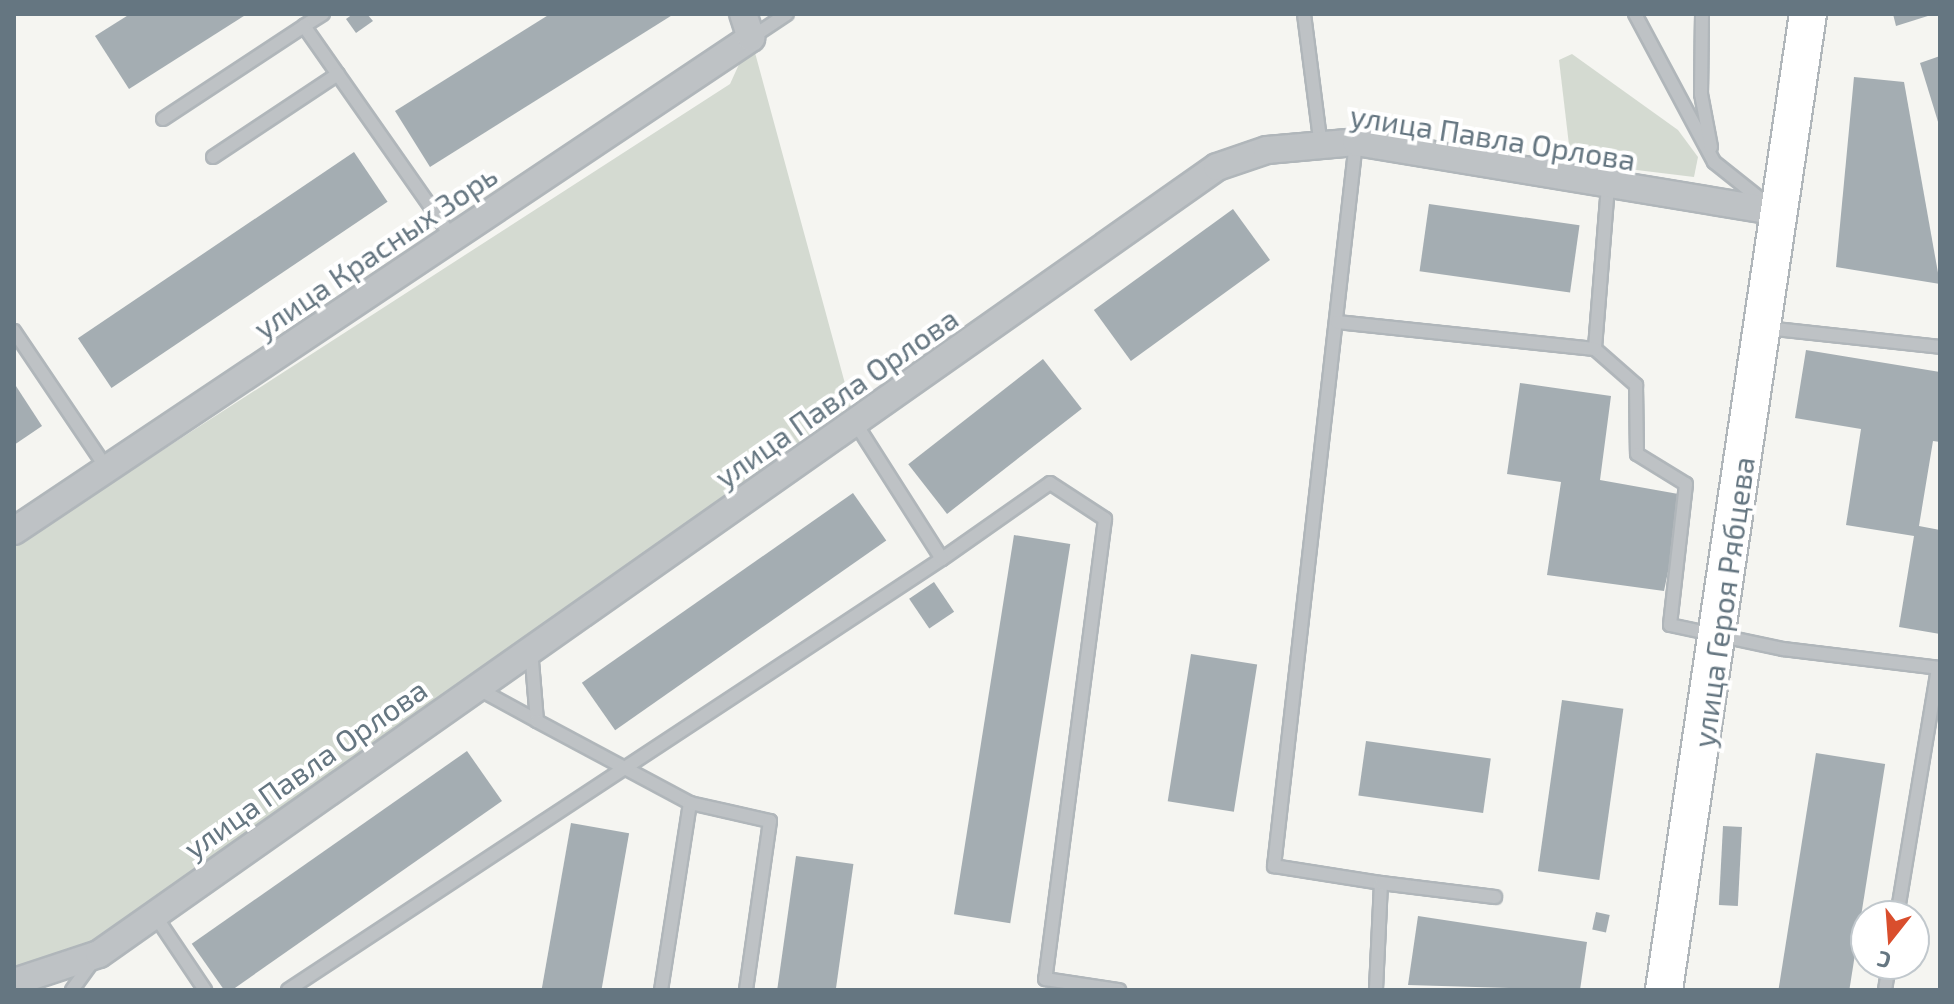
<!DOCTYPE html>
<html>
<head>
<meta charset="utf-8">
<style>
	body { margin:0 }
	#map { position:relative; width:1954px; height:1004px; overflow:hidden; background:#f5f5f1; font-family:"Exo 2",sans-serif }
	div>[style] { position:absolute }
	.green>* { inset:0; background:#d4dad1 }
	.building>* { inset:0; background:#a4adb2; transform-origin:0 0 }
	.roads { filter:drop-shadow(2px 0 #b0b6ba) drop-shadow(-2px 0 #b0b6ba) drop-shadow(0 2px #b0b6ba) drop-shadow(0 -2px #b0b6ba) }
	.lane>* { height:12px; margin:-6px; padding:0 6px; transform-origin:6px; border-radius:6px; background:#bec2c5 }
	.street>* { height:26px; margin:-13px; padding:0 13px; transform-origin:13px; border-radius:13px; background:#bec2c5 }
	.secondary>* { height:36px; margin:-18px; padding:0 18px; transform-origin:18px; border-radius:18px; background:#fff }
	span { translate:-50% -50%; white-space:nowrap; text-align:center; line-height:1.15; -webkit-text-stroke:8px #fff; paint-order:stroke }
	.street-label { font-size:30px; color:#657681 }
	.frame { position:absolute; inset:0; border:16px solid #657681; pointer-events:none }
	.north { position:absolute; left:1850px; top:900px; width:80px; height:80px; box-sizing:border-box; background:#fff; border:2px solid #c1c8cd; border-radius:50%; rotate:197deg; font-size:22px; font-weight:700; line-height:32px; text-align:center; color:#657681 }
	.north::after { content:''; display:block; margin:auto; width:28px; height:36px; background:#d94e2d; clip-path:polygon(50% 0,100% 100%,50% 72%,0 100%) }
</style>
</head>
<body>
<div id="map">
	<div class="green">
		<div style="clip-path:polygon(751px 38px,856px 424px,99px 954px,14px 982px,14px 546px,730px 84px)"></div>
		<div style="clip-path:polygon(1572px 54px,1678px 130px,1698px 157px,1694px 177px,1571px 162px,1559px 60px)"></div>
	</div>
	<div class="building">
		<div style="clip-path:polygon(130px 14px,247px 14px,129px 89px,95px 36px)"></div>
		<div style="clip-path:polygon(353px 14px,367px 14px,373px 21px,356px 33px,346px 19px)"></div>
		<div style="clip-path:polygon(550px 14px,674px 14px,430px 167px,395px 111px)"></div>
		<div style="clip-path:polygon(1893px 14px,1931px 14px,1931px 15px,1896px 26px)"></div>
		<div style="clip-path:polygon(1940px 56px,1940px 125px,1939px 125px,1920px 63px)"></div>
		<div style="clip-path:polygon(1854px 77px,1904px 82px,1940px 284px,1836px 267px)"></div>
		<div style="left:354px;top:152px;width:60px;height:333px;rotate:56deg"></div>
		<div style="left:1429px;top:204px;width:152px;height:68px;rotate:8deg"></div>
		<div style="left:1233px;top:209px;width:63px;height:172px;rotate:54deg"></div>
		<div style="clip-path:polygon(1806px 350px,1940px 372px,1940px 442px,1933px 441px,1919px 526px,1940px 530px,1940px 634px,1899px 627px,1914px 536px,1846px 525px,1861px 429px,1795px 418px)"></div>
		<div style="left:1043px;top:359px;width:63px;height:171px;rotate:52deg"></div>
		<div style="clip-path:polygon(14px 383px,42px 426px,14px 445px)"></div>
		<div style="clip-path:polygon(1520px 383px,1611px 396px,1600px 480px,1684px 495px,1664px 591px,1547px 575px,1561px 482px,1507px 474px)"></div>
		<div style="left:853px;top:493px;width:58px;height:331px;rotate:55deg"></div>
		<div style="left:1014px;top:535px;width:57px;height:384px;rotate:9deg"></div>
		<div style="left:934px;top:582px;width:36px;height:30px;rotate:56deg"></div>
		<div style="left:1191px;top:654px;width:67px;height:149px;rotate:9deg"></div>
		<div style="left:1562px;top:700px;width:62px;height:173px;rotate:8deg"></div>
		<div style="left:1366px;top:741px;width:126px;height:55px;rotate:8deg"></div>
		<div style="left:467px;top:751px;width:61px;height:336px;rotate:55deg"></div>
		<div style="left:1816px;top:753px;width:70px;height:240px;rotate:9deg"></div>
		<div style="left:571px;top:823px;width:59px;height:169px;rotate:10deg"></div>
		<div style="left:1723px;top:826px;width:19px;height:79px;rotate:3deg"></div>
		<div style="left:796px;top:856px;width:58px;height:135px;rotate:8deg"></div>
		<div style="left:1596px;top:912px;width:14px;height:18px;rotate:12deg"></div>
		<div style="clip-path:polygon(1418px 916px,1587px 942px,1580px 990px,1408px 985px)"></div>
	</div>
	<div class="roads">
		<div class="lane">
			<div style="left:323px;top:14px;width:22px;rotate:148deg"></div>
			<div style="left:304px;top:26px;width:258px;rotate:55deg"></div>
			<div style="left:1304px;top:14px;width:133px;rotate:82.7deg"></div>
			<div style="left:1635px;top:14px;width:168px;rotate:61.9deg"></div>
			<div style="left:1714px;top:162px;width:69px;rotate:38.5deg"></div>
			<div style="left:1702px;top:14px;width:80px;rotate:90.7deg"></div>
			<div style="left:1701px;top:94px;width:54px;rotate:79.3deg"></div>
			<div style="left:751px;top:38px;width:43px;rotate:-33.7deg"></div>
			<div style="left:163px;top:119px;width:169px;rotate:-33.4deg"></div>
			<div style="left:1356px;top:142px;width:729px;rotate:96.46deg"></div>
			<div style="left:1274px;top:866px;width:108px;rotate:9deg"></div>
			<div style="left:1381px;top:883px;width:107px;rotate:92.7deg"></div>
			<div style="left:213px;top:157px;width:150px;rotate:-33.6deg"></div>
			<div style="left:1608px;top:186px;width:164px;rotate:94.6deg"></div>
			<div style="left:1595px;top:349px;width:55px;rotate:41.3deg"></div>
			<div style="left:1636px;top:385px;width:69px;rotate:89.2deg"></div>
			<div style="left:1637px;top:454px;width:57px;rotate:31.5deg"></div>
			<div style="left:1686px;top:484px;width:142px;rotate:96.5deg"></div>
			<div style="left:1670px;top:625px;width:116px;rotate:12deg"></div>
			<div style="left:1783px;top:649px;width:158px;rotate:6.9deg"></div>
			<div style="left:1337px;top:322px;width:259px;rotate:6deg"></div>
			<div style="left:1766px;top:328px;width:175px;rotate:6.2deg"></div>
			<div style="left:14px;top:331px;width:166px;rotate:56deg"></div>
			<div style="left:942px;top:559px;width:132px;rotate:-35.1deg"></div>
			<div style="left:1050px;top:483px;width:66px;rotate:33.2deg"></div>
			<div style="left:1105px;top:519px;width:464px;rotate:97.4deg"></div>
			<div style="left:1045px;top:979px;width:75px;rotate:8.5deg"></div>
			<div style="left:475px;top:687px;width:71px;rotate:28.7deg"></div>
			<div style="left:537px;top:721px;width:71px;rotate:-94.8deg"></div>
			<div style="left:537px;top:721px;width:174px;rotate:28.2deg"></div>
			<div style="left:690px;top:803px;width:189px;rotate:98.8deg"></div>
			<div style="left:690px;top:803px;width:82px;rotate:12.7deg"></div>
			<div style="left:770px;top:821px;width:171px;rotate:98.1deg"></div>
			<div style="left:1381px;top:883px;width:115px;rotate:7deg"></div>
			<div style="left:154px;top:914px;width:92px;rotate:56.1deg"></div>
			<div style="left:1897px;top:916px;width:251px;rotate:-80.6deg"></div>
			<div style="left:72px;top:990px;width:37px;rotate:-54deg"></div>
			<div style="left:288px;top:990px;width:783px;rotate:-33.39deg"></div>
			<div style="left:942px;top:559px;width:160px;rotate:-122.5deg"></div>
			<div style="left:1885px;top:990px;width:26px;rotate:-81deg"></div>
		</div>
		<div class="street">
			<div style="left:14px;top:531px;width:887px;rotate:-33.78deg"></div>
			<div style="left:751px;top:38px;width:25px;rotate:-108deg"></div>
			<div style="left:14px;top:982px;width:89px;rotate:-18.2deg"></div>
			<div style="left:99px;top:954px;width:1367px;rotate:-35.14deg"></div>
			<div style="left:1217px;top:167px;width:53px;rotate:-18.8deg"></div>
			<div style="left:1267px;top:150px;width:89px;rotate:-5.1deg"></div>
			<div style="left:1356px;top:142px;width:427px;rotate:9.4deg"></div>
		</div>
		<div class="secondary">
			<div style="left:1664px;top:990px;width:987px;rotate:-81.61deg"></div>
		</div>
	</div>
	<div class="street-label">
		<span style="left:1493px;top:137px;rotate:9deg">улица Павла Орлова</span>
		<span style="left:375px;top:251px;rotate:-34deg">улица Красных Зорь</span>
		<span style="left:836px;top:397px;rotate:-35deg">улица Павла Орлова</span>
		<span style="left:1723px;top:602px;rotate:-82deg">улица Героя Рябцева</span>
		<span style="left:305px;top:768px;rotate:-35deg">улица Павла Орлова</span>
	</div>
	<div class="frame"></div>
	<div class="north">С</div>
</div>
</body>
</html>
